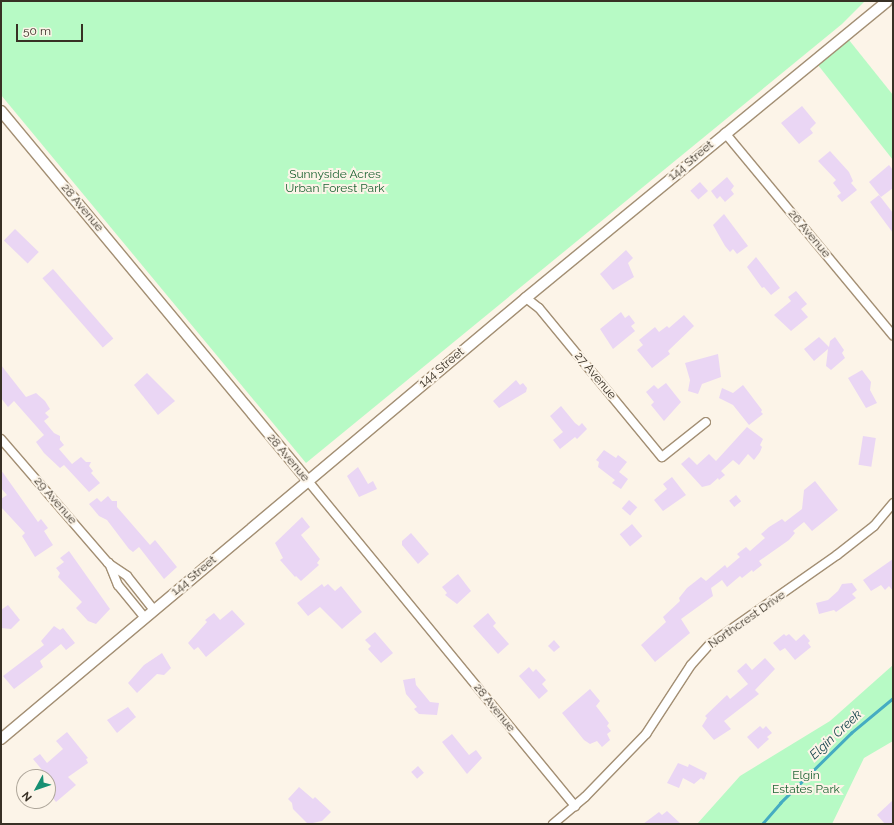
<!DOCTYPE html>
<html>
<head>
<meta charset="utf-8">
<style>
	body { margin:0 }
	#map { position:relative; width:894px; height:825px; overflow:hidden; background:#fcf4e8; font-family:Raleway,sans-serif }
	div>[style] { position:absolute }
	.green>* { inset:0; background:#b7fac5 }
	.stream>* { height:2.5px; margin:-1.25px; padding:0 1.25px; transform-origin:1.25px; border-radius:1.25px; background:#45acc2 }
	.building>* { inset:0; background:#ead6f4; transform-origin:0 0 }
	.roads { filter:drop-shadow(1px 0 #a38f74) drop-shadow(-1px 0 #a38f74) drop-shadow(0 1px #a38f74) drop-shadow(0 -1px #a38f74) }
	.minor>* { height:8px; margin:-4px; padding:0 4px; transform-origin:4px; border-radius:4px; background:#fff }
	.tertiary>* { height:10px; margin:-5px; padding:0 5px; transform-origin:5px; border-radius:5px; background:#fff }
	span { translate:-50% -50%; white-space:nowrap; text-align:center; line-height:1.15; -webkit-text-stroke:4px #fcf4e8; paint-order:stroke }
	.street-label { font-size:12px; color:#383025 }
	.park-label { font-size:12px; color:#1e6434 }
	.water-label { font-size:13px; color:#17454e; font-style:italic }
	.frame { position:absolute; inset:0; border:2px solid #383025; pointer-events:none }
	.north { position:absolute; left:16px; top:769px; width:40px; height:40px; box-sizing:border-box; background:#fcf4e8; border:1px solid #aea69a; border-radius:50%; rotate:230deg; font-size:11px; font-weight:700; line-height:16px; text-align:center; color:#383025 }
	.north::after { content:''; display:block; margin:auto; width:14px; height:18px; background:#189073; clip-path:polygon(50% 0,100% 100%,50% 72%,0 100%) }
	.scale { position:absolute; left:16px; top:24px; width:67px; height:18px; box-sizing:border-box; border:2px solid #383025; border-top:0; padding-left:5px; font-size:12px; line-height:14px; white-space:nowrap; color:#383025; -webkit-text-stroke:3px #fcf4e8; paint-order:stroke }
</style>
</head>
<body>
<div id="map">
	<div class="green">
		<div style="clip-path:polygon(1px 1px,865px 1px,842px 24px,306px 463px,1px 95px)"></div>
		<div style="clip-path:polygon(849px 40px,893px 95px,893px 160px,818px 65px)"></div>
		<div style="clip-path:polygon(893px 665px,893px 741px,864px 758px,832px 824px,697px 824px,740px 776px,830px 721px)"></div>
	</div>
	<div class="stream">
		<div style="left:762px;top:824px;width:28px;rotate:-49deg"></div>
		<div style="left:780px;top:803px;width:100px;rotate:-44.6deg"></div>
		<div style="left:851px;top:733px;width:55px;rotate:-39.8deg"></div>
	</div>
	<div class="building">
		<div style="clip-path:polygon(802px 106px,816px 123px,810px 129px,813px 133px,799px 144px,781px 123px)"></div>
		<div style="clip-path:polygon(830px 151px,849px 172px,853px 181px,851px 183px,857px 190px,842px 202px,837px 196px,841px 193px,833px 183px,836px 180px,818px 161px)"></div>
		<div style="clip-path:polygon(889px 165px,893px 170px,893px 188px,881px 197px,869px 182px)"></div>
		<div style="clip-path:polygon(727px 177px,734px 186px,731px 190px,734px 194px,725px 202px,720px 196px,717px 199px,711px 191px)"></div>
		<div style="left:700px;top:182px;width:12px;height:13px;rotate:48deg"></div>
		<div style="clip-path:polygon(879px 195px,893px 213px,893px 233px,870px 202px)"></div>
		<div style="clip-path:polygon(724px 214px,748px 246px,737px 254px,733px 249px,730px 252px,725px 246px,713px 225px)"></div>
		<div style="left:15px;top:229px;width:33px;height:16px;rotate:44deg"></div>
		<div style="clip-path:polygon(626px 250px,633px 258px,628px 263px,634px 277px,613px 290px,600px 274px)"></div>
		<div style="clip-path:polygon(756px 257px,780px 288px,771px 295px,764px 287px,762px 288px,747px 267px)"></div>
		<div style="left:53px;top:269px;width:92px;height:14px;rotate:49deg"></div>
		<div style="clip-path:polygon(796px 291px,807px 304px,801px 309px,808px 317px,791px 331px,774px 315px,791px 301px,788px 297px)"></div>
		<div style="clip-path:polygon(621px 312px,625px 318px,629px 315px,635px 323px,631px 326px,635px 331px,613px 349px,600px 329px)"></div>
		<div style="clip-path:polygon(684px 315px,694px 326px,668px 351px,670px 354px,652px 368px,637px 350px,643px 345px,639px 340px,655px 327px,659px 332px,667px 326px,669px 328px)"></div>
		<div style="clip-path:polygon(819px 337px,829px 347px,830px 341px,835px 337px,844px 350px,842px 353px,845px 358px,831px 370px,826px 366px,828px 349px,814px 361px,804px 349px)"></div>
		<div style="clip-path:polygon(718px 354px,721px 377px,702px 384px,698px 394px,688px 391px,690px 380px,685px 363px)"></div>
		<div style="clip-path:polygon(1px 365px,26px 397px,36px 393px,45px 401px,50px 409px,45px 413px,49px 417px,44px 421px,54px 433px,60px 436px,60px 440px,64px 445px,59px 449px,72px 464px,81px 457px,86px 462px,91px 462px,89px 466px,93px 471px,91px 473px,100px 483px,89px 492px,64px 465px,60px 468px,44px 453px,36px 442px,44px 435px,14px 401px,8px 407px,1px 398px)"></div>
		<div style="clip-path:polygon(862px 370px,871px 382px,870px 390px,877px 403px,866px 408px,848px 378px)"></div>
		<div style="clip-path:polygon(147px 373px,175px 401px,158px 415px,134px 385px)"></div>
		<div style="clip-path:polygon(516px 380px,520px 385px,523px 383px,527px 388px,526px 392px,499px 408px,493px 401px)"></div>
		<div style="clip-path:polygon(666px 383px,681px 402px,664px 421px,651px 405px,654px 402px,646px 392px,654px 385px,658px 389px)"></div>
		<div style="clip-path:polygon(743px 385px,762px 410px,761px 412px,763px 414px,749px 425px,733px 405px,719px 398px,722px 388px,733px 393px)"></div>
		<div style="clip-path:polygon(561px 406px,575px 423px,579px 426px,582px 423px,587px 429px,577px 439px,575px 437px,560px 449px,553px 440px,563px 432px,550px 416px)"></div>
		<div style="clip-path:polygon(747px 427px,763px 439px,760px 445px,762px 447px,760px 452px,754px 460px,748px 454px,739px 465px,733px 460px,721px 471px,725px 475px,719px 480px,718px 478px,710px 485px,702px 487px,681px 464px,689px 457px,697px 465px,709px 454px,716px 461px)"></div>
		<div style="left:863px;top:436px;width:13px;height:29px;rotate:9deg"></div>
		<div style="clip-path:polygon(604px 450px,616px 458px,618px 455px,627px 462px,619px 472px,628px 479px,621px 489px,612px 483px,615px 480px,598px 467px,599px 462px,596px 460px)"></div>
		<div style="clip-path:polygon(358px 467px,368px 484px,373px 481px,377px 489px,359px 497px,347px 476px)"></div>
		<div style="clip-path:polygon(1px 470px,38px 522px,41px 519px,48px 528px,44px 531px,53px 545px,35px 557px,22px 536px,25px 533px,1px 507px,1px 499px,7px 495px,1px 488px)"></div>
		<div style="clip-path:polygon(672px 477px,686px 495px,663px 511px,654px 500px,667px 489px,663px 484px)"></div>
		<div style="clip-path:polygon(815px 481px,838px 510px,812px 531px,804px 522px,793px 531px,795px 533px,789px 540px,759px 561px,762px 565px,753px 572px,752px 570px,742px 578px,740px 576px,727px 587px,722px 580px,711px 588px,713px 596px,681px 619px,690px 633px,655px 662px,641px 645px,666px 622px,663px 617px,680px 601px,679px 598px,687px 588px,701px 577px,706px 581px,725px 565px,727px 568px,740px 557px,737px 554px,746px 547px,750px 551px,765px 538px,761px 534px,769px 527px,782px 519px,785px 522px,802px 509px,804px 490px)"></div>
		<div style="left:736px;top:495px;width:8px;height:9px;rotate:50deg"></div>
		<div style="clip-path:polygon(108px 496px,112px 501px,117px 501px,117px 507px,150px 545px,155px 540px,177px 567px,164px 579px,139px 547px,133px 552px,129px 549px,107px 520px,99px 516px,89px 504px,97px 498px,101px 502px)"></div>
		<div style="left:629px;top:500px;width:11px;height:11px;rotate:41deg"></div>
		<div style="clip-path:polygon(302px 517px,310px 527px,301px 535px,320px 559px,317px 563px,319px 565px,301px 581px,296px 576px,295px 577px,280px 560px,283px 558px,275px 543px)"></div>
		<div style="left:632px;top:524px;width:16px;height:16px;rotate:50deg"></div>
		<div style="clip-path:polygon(411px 533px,429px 554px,418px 564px,402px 545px,402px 541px)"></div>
		<div style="clip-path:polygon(69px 551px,110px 609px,96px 624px,88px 621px,76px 608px,82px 602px,58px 577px,60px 573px,56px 568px,64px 562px,60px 558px)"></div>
		<div style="clip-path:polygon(893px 559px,893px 591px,889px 586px,885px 590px,881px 585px,871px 591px,863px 580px)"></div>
		<div style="clip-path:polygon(458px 574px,471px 591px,457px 604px,445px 595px,447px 593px,442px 587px)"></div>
		<div style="clip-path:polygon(852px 583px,857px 590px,852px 594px,856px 598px,836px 612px,834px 610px,819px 614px,816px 603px,828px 600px,838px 591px,842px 584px)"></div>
		<div style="clip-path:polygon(322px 584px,324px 587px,328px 584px,335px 591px,341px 586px,362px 612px,342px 629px,320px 607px,308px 616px,297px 603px)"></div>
		<div style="clip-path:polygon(8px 605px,20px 620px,11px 629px,1px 628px,1px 610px)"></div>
		<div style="clip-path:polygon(232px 610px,245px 624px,206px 657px,198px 647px,194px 650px,188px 643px,207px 622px,205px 620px,214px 613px,220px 620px)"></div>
		<div style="clip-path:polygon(488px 613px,496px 623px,493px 626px,509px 644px,498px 654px,473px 626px)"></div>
		<div style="clip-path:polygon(54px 626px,60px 630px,63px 628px,75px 643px,66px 650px,61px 644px,40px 661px,43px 667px,14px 689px,3px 676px,44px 645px,41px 641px)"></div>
		<div style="clip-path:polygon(375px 632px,393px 653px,381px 663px,368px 649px,371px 646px,365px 640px)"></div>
		<div style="clip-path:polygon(784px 634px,786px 636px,789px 634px,796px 641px,804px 634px,810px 641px,808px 643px,811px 647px,795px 660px,785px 648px,780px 651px,773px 643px)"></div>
		<div style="clip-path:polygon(554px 640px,560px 647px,554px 652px,548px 646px)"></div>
		<div style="clip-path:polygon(162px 653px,171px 668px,164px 675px,157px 674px,137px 693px,128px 683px,144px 665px)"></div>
		<div style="clip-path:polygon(765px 658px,775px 669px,755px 690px,759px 694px,724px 721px,731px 729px,714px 740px,702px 726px,707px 718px,705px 716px,727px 695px,730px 699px,748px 684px,737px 671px,746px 663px,752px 670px)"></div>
		<div style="clip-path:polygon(529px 667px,533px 672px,536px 669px,546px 680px,542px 684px,548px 691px,539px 699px,519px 676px)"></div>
		<div style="clip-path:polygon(415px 678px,416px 685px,430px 702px,439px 703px,437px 715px,419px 714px,414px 709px,417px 707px,406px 694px,403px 680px)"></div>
		<div style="clip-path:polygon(590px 689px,600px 701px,596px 706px,609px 723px,607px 726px,611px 731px,607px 734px,610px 740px,602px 747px,597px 741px,590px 744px,584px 740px,562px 713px)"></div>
		<div style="clip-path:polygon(128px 707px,136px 717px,117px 733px,107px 720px)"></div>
		<div style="clip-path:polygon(760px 726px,763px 729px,766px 726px,772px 733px,767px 737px,769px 739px,758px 749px,747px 737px)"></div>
		<div style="clip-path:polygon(67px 732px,88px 758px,86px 759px,88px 763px,68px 777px,76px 785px,56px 802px,48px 792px,48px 777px,33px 759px,40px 754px,47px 763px,63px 749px,56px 741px)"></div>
		<div style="clip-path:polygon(452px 734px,469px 755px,476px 750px,482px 758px,467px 774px,442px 742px)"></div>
		<div style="clip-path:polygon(678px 763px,688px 767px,689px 764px,707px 773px,704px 780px,701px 778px,694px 784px,683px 778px,679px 788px,667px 783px)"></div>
		<div style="left:418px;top:766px;width:9px;height:9px;rotate:49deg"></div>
		<div style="clip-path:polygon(299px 787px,313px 799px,315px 797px,331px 812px,322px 821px,308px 824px,293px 809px,292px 803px,288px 799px)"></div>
		<div style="clip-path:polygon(893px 800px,893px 824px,885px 824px,877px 815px)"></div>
		<div style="clip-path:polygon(667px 811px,681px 824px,643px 824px,659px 812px,662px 815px)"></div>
	</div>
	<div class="roads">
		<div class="minor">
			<div style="left:725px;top:133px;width:263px;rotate:50.3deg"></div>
			<div style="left:526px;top:298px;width:16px;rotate:38deg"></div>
			<div style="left:539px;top:308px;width:193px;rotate:50.5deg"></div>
			<div style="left:662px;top:457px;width:56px;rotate:-38.5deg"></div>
			<div style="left:1px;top:439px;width:164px;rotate:49.2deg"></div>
			<div style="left:108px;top:563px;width:23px;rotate:34deg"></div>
			<div style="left:127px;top:576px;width:43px;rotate:51.5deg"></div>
			<div style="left:308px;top:481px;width:421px;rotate:50.6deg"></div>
			<div style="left:109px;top:563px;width:24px;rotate:68deg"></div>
			<div style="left:118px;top:585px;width:43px;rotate:50.7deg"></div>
			<div style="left:553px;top:824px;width:42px;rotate:-40.2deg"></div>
			<div style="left:585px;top:797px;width:88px;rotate:-45.9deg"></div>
			<div style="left:646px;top:734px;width:82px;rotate:-56.9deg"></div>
			<div style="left:691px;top:665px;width:28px;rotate:-48deg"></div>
			<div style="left:710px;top:644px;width:155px;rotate:-35deg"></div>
			<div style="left:837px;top:555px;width:47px;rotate:-38.1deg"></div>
			<div style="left:874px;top:526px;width:30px;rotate:-50deg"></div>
		</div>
		<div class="tertiary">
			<div style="left:1px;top:111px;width:481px;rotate:50.3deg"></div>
			<div style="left:1px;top:739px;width:686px;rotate:-40.03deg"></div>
			<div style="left:526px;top:298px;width:467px;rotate:-39.4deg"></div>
		</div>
	</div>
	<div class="street-label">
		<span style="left:691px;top:161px;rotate:-40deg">144 Street</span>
		<span style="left:82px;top:208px;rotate:50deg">28 Avenue</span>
		<span style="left:809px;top:234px;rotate:50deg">26 Avenue</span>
		<span style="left:442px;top:368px;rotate:-40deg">144 Street</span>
		<span style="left:595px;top:376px;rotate:50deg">27 Avenue</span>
		<span style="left:288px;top:458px;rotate:50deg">28 Avenue</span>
		<span style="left:55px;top:501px;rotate:49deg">29 Avenue</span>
		<span style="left:194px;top:576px;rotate:-40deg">144 Street</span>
		<span style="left:747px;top:620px;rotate:-35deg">Northcrest Drive</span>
		<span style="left:494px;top:708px;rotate:51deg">28 Avenue</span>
	</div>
	<div class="park-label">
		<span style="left:335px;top:182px">Sunnyside Acres<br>Urban Forest Park</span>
		<span style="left:806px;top:783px">Elgin<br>Estates Park</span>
	</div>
	<div class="water-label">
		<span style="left:836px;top:735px;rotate:-43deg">Elgin Creek</span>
	</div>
	<div class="frame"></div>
	<div class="north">N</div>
	<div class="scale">50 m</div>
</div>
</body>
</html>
